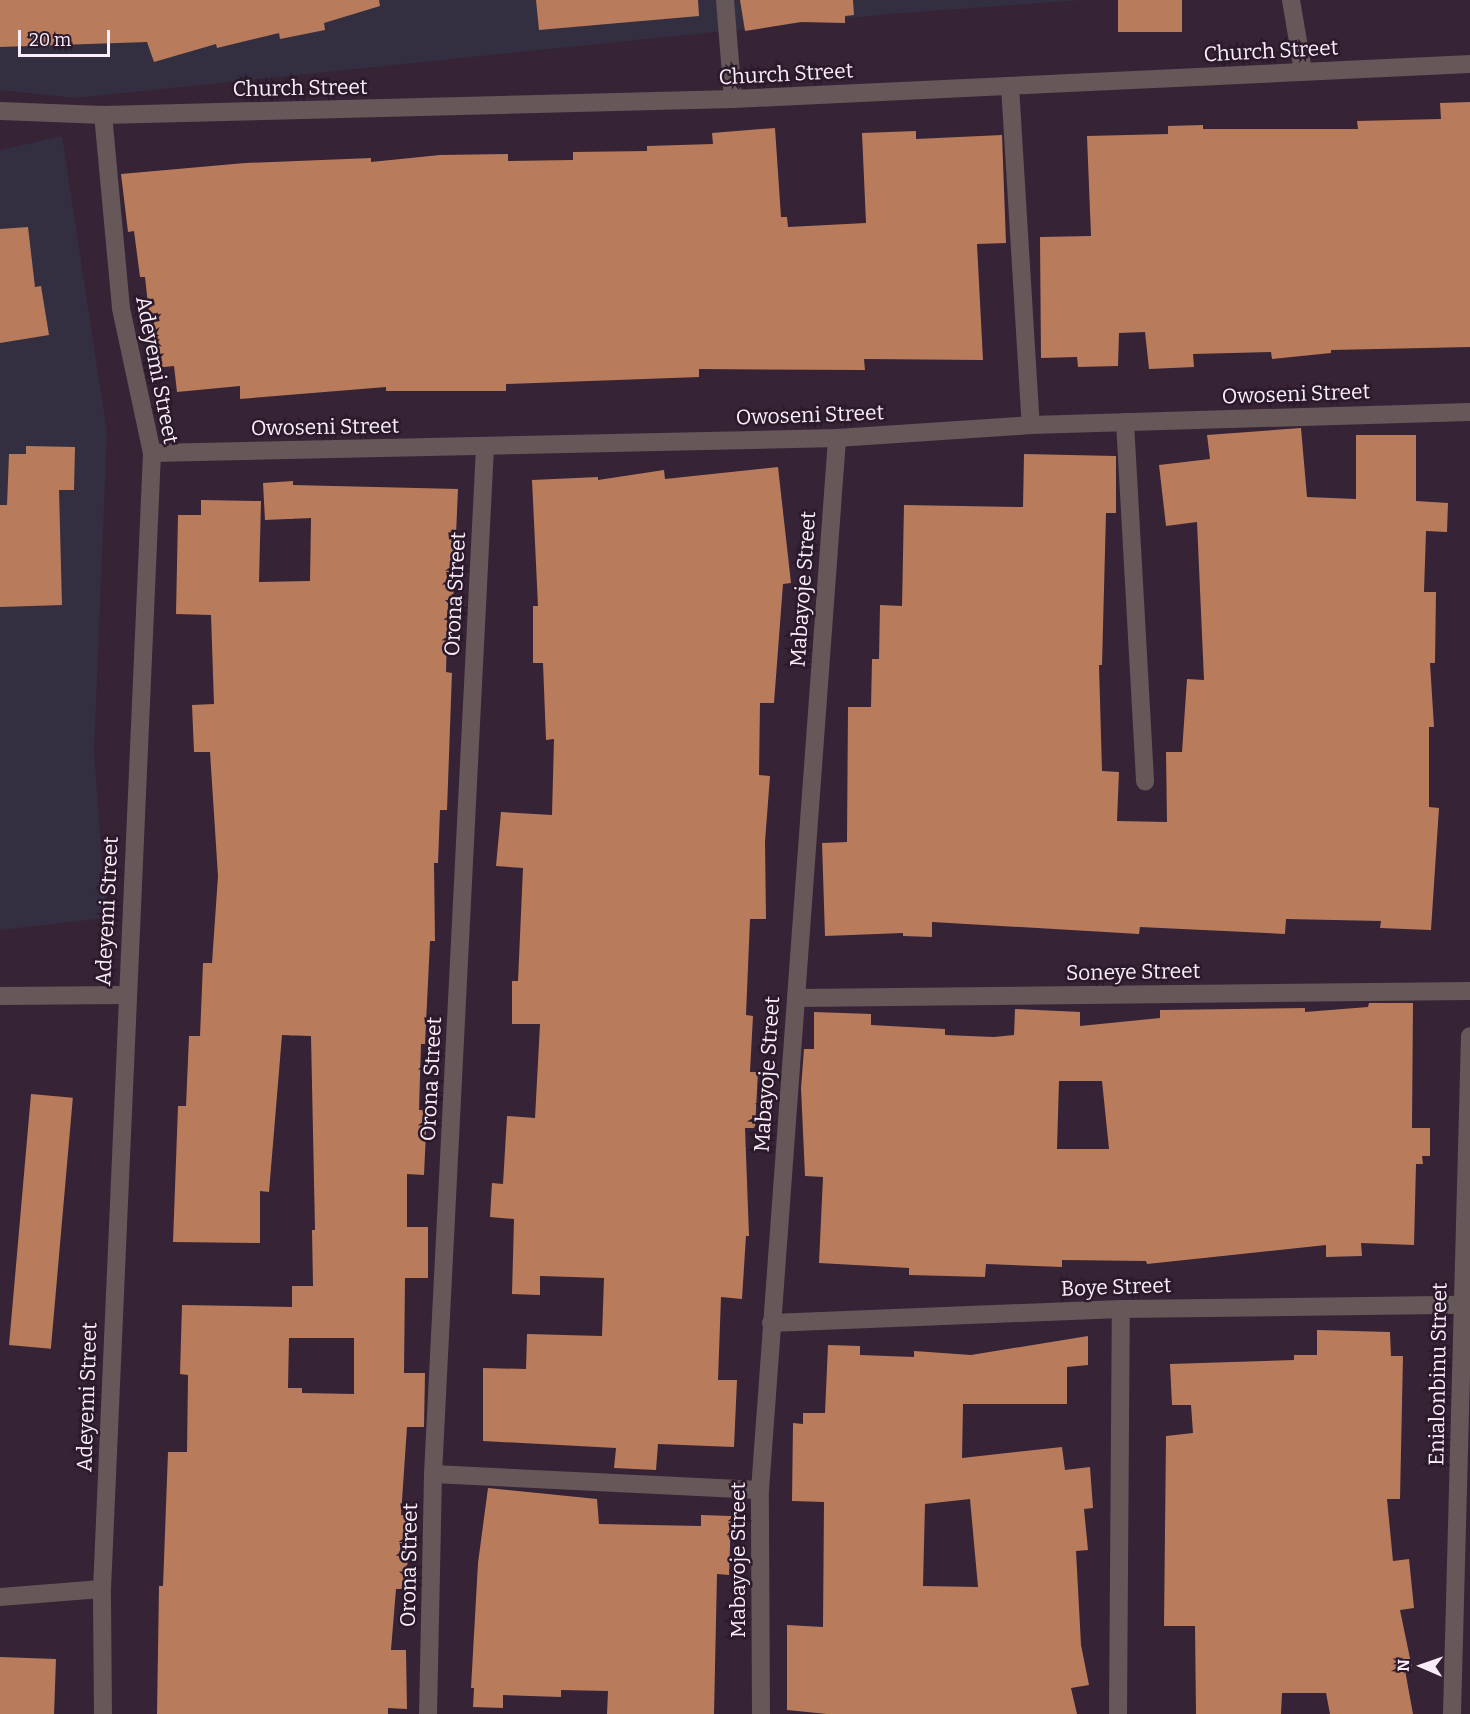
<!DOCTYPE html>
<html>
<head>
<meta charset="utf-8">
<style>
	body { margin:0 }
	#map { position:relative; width:1470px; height:1714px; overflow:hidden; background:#362335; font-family:Bitter,serif }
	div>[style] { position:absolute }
	.commercial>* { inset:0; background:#342f40 }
	.building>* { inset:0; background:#b87c5c; transform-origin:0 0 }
	.minor>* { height:18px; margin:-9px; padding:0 9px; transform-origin:9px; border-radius:9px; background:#665759 }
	span { translate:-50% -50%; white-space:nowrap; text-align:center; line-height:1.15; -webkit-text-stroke:5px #2b1a2b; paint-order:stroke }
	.street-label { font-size:21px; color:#fbeefa }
	.north { position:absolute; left:1392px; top:1636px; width:60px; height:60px; -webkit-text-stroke:4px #2b1a2b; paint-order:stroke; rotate:272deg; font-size:16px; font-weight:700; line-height:24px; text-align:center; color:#fbeefa }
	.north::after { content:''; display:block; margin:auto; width:21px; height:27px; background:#fbeefa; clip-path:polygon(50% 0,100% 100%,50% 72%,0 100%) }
	.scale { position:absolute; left:18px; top:30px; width:92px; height:27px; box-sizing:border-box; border:3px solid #fbeefa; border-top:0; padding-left:8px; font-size:18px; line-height:21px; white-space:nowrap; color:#fbeefa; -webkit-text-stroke:4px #2b1a2b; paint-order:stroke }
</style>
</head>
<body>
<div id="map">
	<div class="commercial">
		<div style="clip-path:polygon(0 0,1083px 0,889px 14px,75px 98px,0 90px)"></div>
		<div style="clip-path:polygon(62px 136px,107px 433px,94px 751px,106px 918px,0 930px,0 150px)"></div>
	</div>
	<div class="building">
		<div style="clip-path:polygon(0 0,379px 0,380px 6px,324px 23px,325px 30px,280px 39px,279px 33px,217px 48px,216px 44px,154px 62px,147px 42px,0 47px)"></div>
		<div style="clip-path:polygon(536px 0,698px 0,699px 16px,539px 30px)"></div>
		<div style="clip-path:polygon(740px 0,853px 0,854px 15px,845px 16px,845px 23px,801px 22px,745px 31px)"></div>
		<div style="left:1118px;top:0;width:64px;height:32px"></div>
		<div style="clip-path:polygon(1470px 102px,1470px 347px,1331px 350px,1331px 353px,1272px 359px,1271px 352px,1193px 354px,1194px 367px,1149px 369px,1145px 332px,1119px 333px,1118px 366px,1078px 367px,1077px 357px,1041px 358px,1040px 237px,1091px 236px,1087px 136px,1168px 134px,1168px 126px,1203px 125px,1203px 129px,1358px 129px,1357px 121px,1441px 119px,1440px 103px)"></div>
		<div style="clip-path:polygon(775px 128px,781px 217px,787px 217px,788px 227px,866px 223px,862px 133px,916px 131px,916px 139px,1002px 135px,1006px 243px,977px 244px,983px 360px,864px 359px,865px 370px,699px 369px,699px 377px,506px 384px,506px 391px,386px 391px,386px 387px,240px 399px,240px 386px,177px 392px,174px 366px,155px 368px,145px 277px,140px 277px,134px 231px,128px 232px,121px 174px,245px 163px,371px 158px,371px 162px,440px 155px,508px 154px,508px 161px,573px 160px,573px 152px,647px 151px,647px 146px,713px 144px,712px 133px)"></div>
		<div style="clip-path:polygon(28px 227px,35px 287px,41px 286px,49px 335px,0 343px,0 229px)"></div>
		<div style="clip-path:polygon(1301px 428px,1307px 497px,1356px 499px,1356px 435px,1416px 435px,1416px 501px,1448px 503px,1447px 532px,1426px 531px,1424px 592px,1436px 592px,1435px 663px,1430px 663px,1434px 727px,1429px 727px,1429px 807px,1439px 808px,1431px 930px,1380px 928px,1381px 921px,1286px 919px,1285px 934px,1140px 927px,1139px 934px,932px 922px,932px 937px,903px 936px,903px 933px,825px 936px,822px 843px,847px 842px,848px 707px,871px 707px,872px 659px,879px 659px,880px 605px,902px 606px,904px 505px,1023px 507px,1024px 454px,1116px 456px,1116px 513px,1106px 513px,1102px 665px,1099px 665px,1102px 771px,1119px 772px,1117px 821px,1167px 822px,1166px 752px,1182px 752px,1187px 679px,1204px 680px,1197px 522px,1166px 526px,1159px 465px,1210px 459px,1207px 435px)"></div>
		<div style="clip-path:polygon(26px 446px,75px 447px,74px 490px,59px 490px,62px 605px,0 607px,0 505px,7px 505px,9px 454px,26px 454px)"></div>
		<div style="clip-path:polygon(778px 467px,791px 583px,783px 584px,774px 703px,760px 703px,759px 775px,770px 776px,765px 842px,766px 919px,750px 919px,746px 1015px,753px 1016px,750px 1072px,758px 1072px,755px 1128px,745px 1128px,749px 1236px,746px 1236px,742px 1299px,721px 1297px,718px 1380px,737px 1380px,734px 1447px,658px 1444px,656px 1470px,614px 1468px,616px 1448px,483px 1441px,483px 1368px,526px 1369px,527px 1334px,602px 1336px,604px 1278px,540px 1276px,540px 1295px,512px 1294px,514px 1219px,490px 1217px,492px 1183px,503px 1184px,507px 1116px,535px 1118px,540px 1024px,512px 1024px,512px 981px,518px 981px,523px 868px,496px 866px,501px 812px,552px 815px,554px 739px,546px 740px,543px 663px,533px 663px,533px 606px,538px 606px,532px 480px,598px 477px,598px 480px,664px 470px,665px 479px)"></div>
		<div style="clip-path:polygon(evenodd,293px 481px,293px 485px,458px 489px,453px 604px,448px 604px,446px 672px,452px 673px,447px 810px,440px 810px,438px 863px,434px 863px,435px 941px,430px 941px,425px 1044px,421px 1044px,419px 1110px,427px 1110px,424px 1175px,407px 1174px,407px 1227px,428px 1227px,428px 1278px,405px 1278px,404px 1373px,425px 1373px,424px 1427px,407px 1427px,401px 1515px,412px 1516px,405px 1589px,396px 1589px,391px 1650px,406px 1650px,407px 1709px,388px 1708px,388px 1714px,157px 1714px,159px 1586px,163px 1586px,168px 1452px,187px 1452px,188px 1375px,180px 1374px,182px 1305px,292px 1307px,292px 1286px,313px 1286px,312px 1230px,315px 1230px,311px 1036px,282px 1035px,269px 1192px,260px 1191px,260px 1243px,173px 1242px,178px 1106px,186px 1106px,189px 1036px,200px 1036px,203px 963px,212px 963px,218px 876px,210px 752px,194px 752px,192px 705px,214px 704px,211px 615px,176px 614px,178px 515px,201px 515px,201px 500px,261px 501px,259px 582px,310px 581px,311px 518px,265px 520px,263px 483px,293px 481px,289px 1338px,354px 1338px,354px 1394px,302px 1393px,302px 1388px,288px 1388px,289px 1338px)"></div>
		<div style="clip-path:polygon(evenodd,1369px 1003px,1413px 1003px,1412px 1128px,1430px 1128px,1430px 1156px,1422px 1156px,1423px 1164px,1416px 1164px,1414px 1245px,1361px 1243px,1362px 1256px,1326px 1257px,1326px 1245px,1147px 1264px,1146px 1261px,1062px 1260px,1062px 1267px,986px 1264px,985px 1277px,909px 1275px,909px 1268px,819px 1263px,823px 1177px,805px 1176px,801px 1088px,804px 1049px,814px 1049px,814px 1012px,871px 1014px,871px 1025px,945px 1029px,945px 1035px,994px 1037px,1014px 1035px,1015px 1009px,1080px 1012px,1080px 1026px,1160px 1018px,1160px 1010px,1305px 1008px,1305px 1012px,1368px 1007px,1369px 1003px,1059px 1081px,1102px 1081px,1109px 1149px,1057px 1149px,1059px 1081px)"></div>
		<div style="left:31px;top:1094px;width:42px;height:252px;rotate:5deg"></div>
		<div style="clip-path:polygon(1317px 1330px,1390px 1332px,1391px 1356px,1403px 1356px,1400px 1499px,1387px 1499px,1393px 1561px,1409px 1559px,1414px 1608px,1400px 1610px,1412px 1668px,1405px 1670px,1413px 1714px,1330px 1714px,1326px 1693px,1282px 1693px,1281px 1714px,1196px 1714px,1195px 1626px,1164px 1626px,1166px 1436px,1193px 1433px,1191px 1405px,1172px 1405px,1170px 1364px,1294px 1360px,1294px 1355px,1317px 1355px)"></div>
		<div style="clip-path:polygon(evenodd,1088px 1336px,1088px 1365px,1067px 1367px,1067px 1404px,963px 1404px,962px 1458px,1062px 1447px,1065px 1470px,1090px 1467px,1093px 1508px,1084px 1509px,1088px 1550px,1076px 1551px,1081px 1645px,1089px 1685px,1071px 1688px,1077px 1714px,827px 1714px,787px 1710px,787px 1625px,823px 1627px,824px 1502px,792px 1501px,793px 1423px,803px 1424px,803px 1413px,825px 1413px,828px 1345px,860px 1346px,860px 1355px,914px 1357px,914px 1351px,971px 1355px,1088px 1336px,970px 1499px,978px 1587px,923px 1586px,925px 1504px,970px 1499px)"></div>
		<div style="clip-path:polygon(488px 1488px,597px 1499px,599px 1524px,701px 1526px,701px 1515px,731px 1516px,729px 1575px,717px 1574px,714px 1714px,607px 1714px,608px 1691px,561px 1690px,561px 1697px,503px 1695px,503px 1708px,473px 1707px,474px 1688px,471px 1688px,478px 1563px)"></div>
		<div style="left:0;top:1657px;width:56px;height:57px;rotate:2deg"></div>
	</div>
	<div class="minor">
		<div style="left:725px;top:0;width:99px;rotate:85.4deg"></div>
		<div style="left:1291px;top:0;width:72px;rotate:80.4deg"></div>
		<div style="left:1010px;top:86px;width:340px;rotate:86.5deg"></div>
		<div style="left:0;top:111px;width:103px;rotate:2.2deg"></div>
		<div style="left:103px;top:115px;width:630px;rotate:-1.45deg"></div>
		<div style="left:733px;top:99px;width:738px;rotate:-2.72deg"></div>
		<div style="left:1125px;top:422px;width:360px;rotate:86.8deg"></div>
		<div style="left:152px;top:453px;width:685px;rotate:-1.25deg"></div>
		<div style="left:837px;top:438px;width:194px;rotate:-3.8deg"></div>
		<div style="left:1031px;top:425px;width:439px;rotate:-1.7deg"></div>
		<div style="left:0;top:996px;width:125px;rotate:-0.5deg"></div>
		<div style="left:796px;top:998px;width:674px;rotate:-0.6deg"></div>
		<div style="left:771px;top:1323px;width:350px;rotate:-2.3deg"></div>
		<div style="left:1121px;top:1309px;width:340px;rotate:-0.7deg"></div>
		<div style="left:433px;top:1474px;width:327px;rotate:2.8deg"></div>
		<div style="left:0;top:1597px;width:102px;rotate:-4.5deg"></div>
		<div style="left:103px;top:1714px;width:125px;rotate:-90.5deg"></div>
		<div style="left:102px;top:1589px;width:1137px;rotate:-87.48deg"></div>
		<div style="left:152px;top:453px;width:148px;rotate:-102.1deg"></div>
		<div style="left:121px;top:308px;width:194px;rotate:-95.3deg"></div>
		<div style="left:428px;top:1714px;width:240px;rotate:-88.8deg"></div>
		<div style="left:433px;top:1474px;width:1028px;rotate:-87.1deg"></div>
		<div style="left:761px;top:1714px;width:224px;rotate:-90.3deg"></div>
		<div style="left:760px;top:1490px;width:1055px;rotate:-85.81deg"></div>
		<div style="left:1118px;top:1714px;width:405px;rotate:-89.6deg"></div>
		<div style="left:1452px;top:1714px;width:678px;rotate:-88.48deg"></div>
	</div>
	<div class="street-label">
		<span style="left:1271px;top:51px;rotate:-3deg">Church Street</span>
		<span style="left:786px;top:74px;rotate:-3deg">Church Street</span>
		<span style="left:300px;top:88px;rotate:-1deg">Church Street</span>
		<span style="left:157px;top:370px;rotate:79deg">Adeyemi Street</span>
		<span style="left:1296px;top:394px;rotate:-2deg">Owoseni Street</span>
		<span style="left:810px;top:415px;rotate:-2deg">Owoseni Street</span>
		<span style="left:325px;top:427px;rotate:-1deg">Owoseni Street</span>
		<span style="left:803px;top:589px;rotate:-86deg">Mabayoje Street</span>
		<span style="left:455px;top:594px;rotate:-87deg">Orona Street</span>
		<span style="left:107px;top:911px;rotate:-87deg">Adeyemi Street</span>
		<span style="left:1133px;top:972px;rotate:-1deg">Soneye Street</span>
		<span style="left:767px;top:1074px;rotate:-86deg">Mabayoje Street</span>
		<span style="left:431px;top:1079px;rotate:-87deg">Orona Street</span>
		<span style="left:1116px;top:1287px;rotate:-2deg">Boye Street</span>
		<span style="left:1438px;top:1374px;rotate:-89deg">Enialonbinu Street</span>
		<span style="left:87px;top:1397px;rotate:-88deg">Adeyemi Street</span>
		<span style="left:738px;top:1560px;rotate:-90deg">Mabayoje Street</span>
		<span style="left:409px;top:1565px;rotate:-89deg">Orona Street</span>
	</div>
	<div class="north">N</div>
	<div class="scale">20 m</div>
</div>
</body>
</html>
